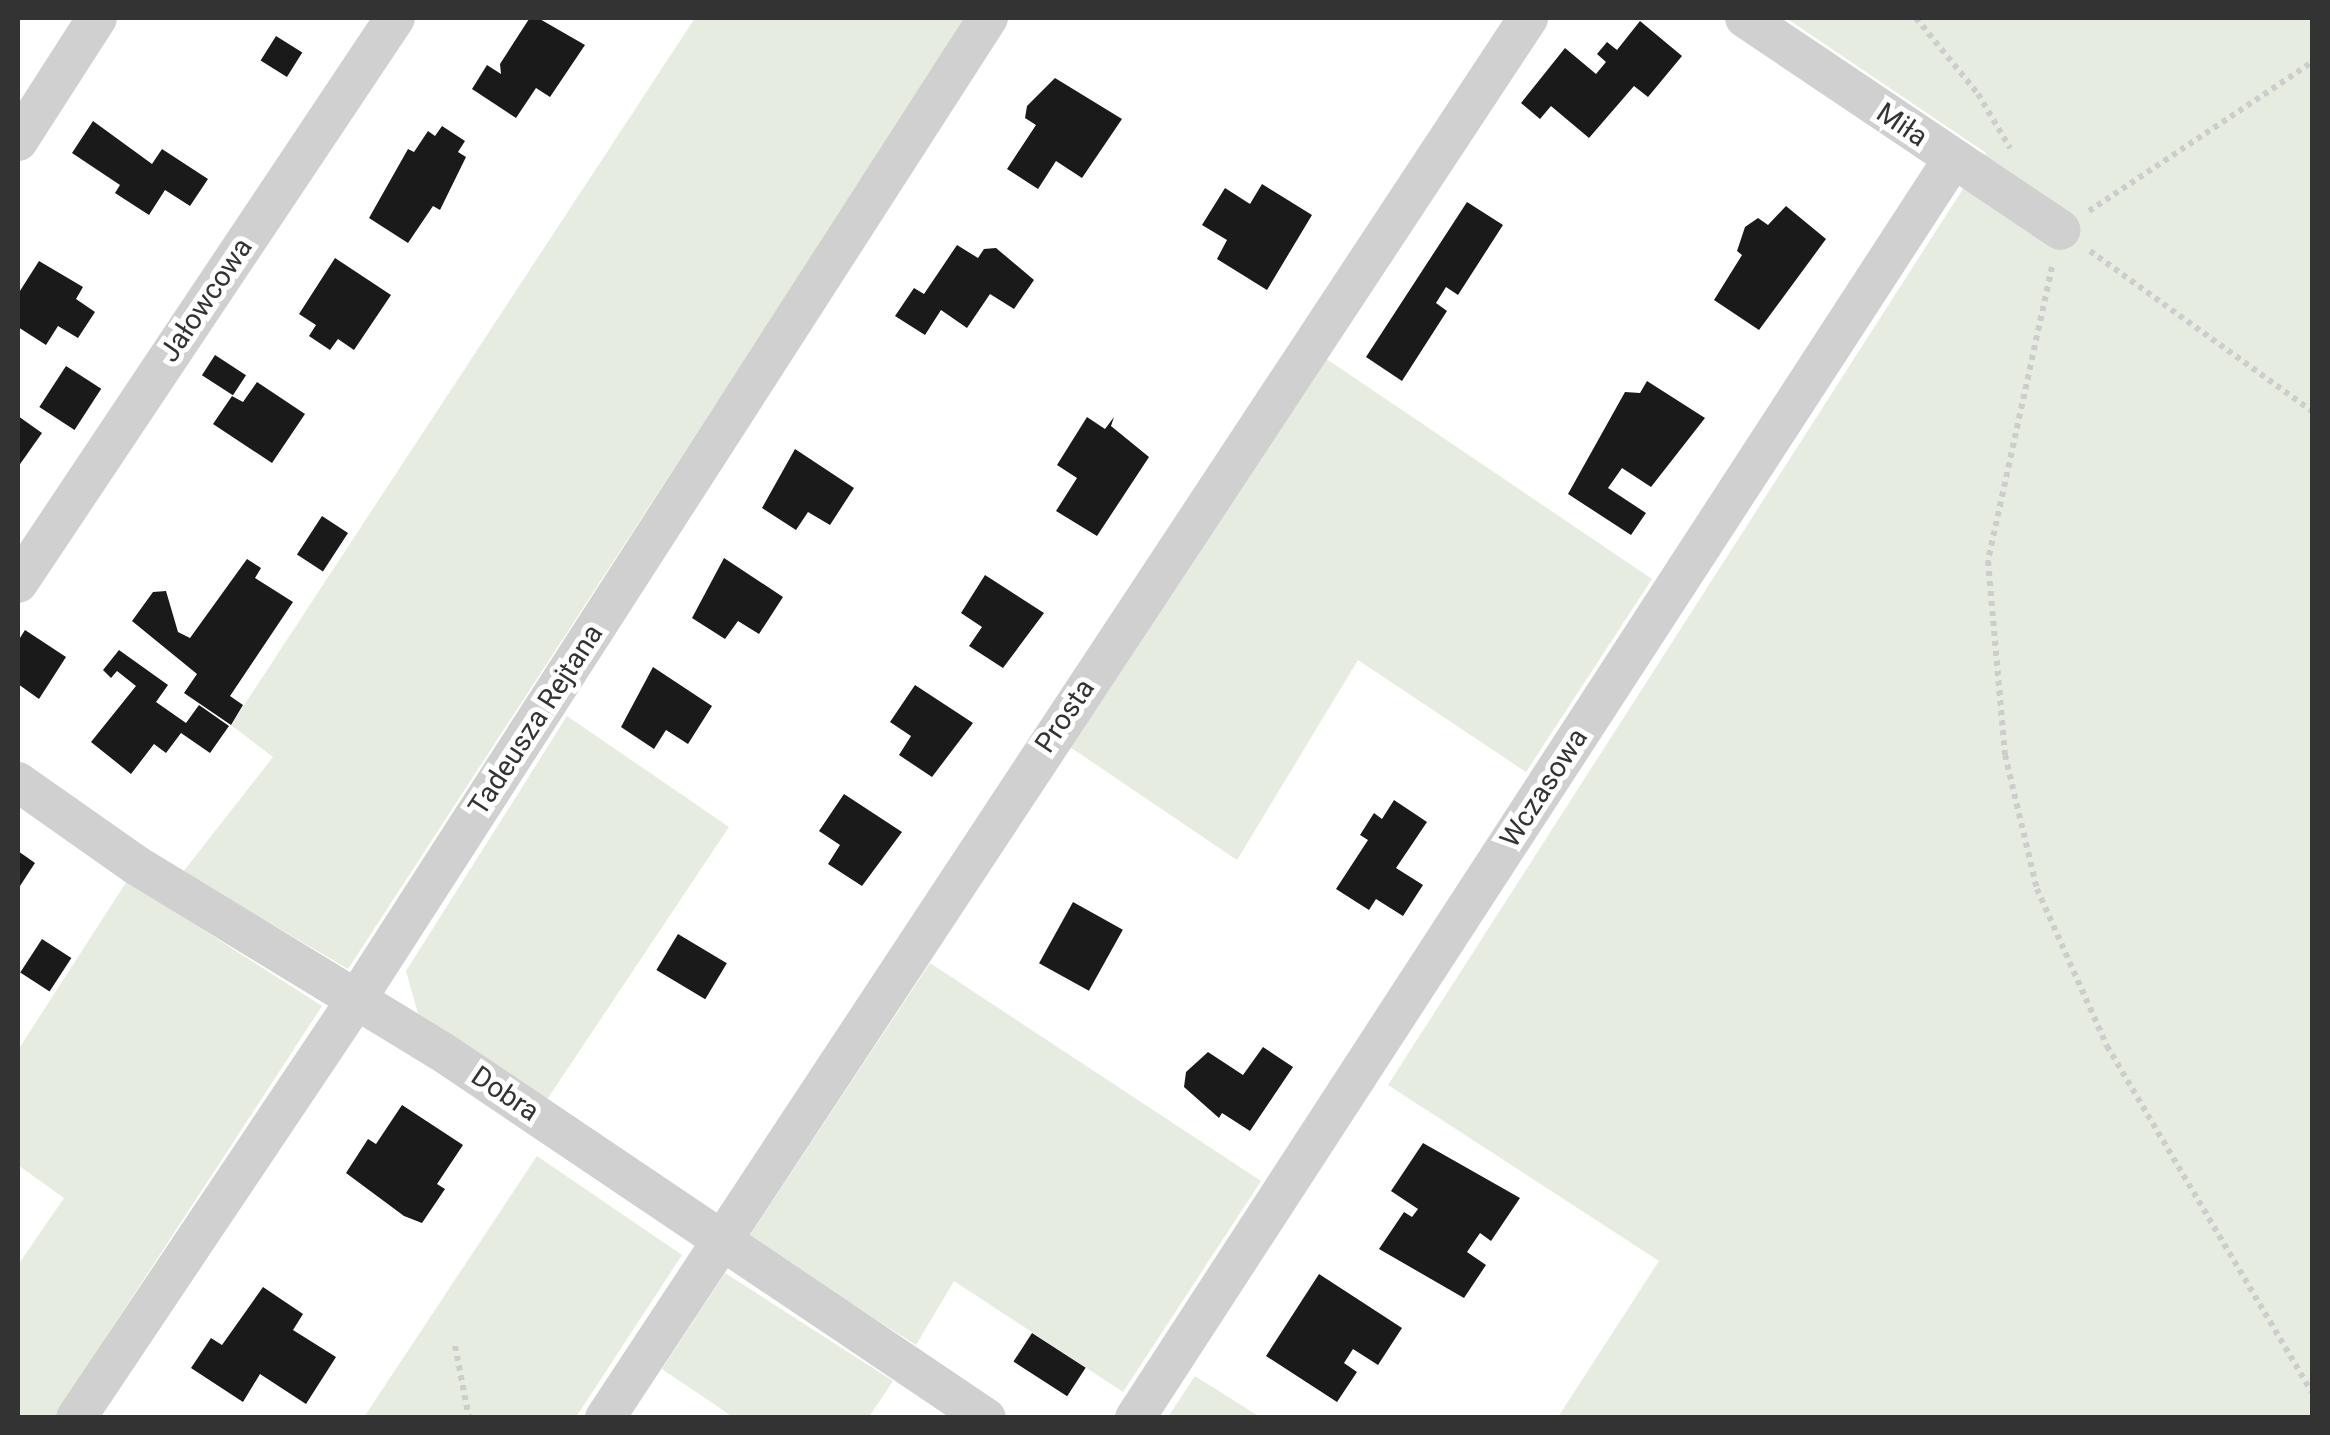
<!DOCTYPE html>
<html>
<head>
<meta charset="utf-8">
<style>
	body { margin:0 }
	#map { position:relative; width:2330px; height:1435px; overflow:hidden; background:#fff; font-family:Roboto,sans-serif }
	div>[style] { position:absolute }
	.green>* { inset:0; background:#e6ecdf }
	.building>* { inset:0; background:#1a1a1a; transform-origin:0 0 }
	.path>* { height:6px; margin-top:-3px; transform-origin:0; background:repeating-linear-gradient(90deg,#cdcdcd 0 5px,transparent 0 10px) }
	.street>* { height:40px; margin:-20px; padding:0 20px; transform-origin:20px; border-radius:20px; background:#d0d0d0 }
	span { translate:-50% -50%; white-space:nowrap; text-align:center; line-height:1.15; -webkit-text-stroke:10px #fff; paint-order:stroke }
	.street-label { font-size:28px; color:#333 }
	.frame { position:absolute; inset:0; border:20px solid #333; pointer-events:none }
</style>
</head>
<body>
<div id="map">
	<div class="green">
		<div style="clip-path:polygon(695px 18px,967px 18px,348px 969px,183px 872px,273px 757px,231px 725px)"></div>
		<div style="clip-path:polygon(1786px 18px,2312px 18px,2312px 1417px,1558px 1417px,1659px 1261px,1388px 1085px,1986px 153px)"></div>
		<div style="clip-path:polygon(1322px 356px,1652px 579px,1526px 772px,1358px 660px,1237px 860px,1067px 745px)"></div>
		<div style="clip-path:polygon(567px 716px,729px 827px,546px 1101px,418px 1014px,406px 971px)"></div>
		<div style="clip-path:polygon(127px 881px,322px 1006px,54px 1417px,18px 1417px,18px 1265px,64px 1198px,18px 1165px,18px 1050px)"></div>
		<div style="clip-path:polygon(930px 963px,1261px 1181px,1123px 1392px,954px 1281px,916px 1345px,748px 1238px)"></div>
		<div style="clip-path:polygon(537px 1156px,682px 1255px,576px 1417px,364px 1417px)"></div>
		<div style="clip-path:polygon(725px 1273px,893px 1381px,869px 1417px,733px 1417px,662px 1369px)"></div>
		<div style="clip-path:polygon(1195px 1376px,1260px 1417px,1168px 1417px)"></div>
	</div>
	<div class="building">
		<div style="clip-path:polygon(538px 18px,585px 45px,550px 97px,536px 88px,516px 118px,472px 89px,487px 65px,501px 74px,500px 64px,529px 19px)"></div>
		<div style="clip-path:polygon(1640px 21px,1682px 56px,1648px 97px,1634px 86px,1589px 138px,1551px 106px,1540px 119px,1521px 103px,1565px 48px,1596px 74px,1606px 62px,1597px 54px,1607px 42px,1617px 50px)"></div>
		<div style="left:276px;top:36px;width:31px;height:29px;rotate:32deg"></div>
		<div style="clip-path:polygon(1055px 78px,1122px 119px,1082px 178px,1056px 161px,1038px 189px,1007px 169px,1036px 125px,1025px 118px,1027px 106px)"></div>
		<div style="clip-path:polygon(93px 121px,152px 164px,162px 149px,208px 179px,190px 206px,165px 190px,149px 215px,115px 193px,120px 185px,72px 153px)"></div>
		<div style="clip-path:polygon(442px 126px,465px 141px,458px 152px,466px 157px,440px 210px,433px 206px,408px 243px,369px 218px,408px 149px,414px 152px,428px 131px,435px 136px)"></div>
		<div style="clip-path:polygon(1262px 184px,1312px 215px,1267px 290px,1217px 259px,1227px 240px,1202px 225px,1225px 188px,1250px 204px)"></div>
		<div style="clip-path:polygon(1467px 202px,1503px 225px,1458px 295px,1446px 287px,1436px 303px,1447px 311px,1402px 381px,1366px 357px)"></div>
		<div style="clip-path:polygon(1786px 206px,1826px 239px,1759px 330px,1714px 300px,1742px 255px,1737px 251px,1745px 227px,1758px 218px,1768px 225px)"></div>
		<div style="clip-path:polygon(957px 245px,978px 258px,984px 249px,996px 248px,1034px 280px,1014px 309px,990px 294px,967px 328px,941px 310px,925px 335px,895px 316px,914px 288px,924px 294px)"></div>
		<div style="clip-path:polygon(335px 258px,391px 295px,354px 350px,338px 339px,330px 350px,309px 336px,316px 325px,299px 314px)"></div>
		<div style="clip-path:polygon(39px 261px,83px 287px,76px 299px,95px 312px,78px 338px,58px 326px,46px 345px,18px 327px,18px 294px)"></div>
		<div style="left:215px;top:355px;width:37px;height:24px;rotate:33deg"></div>
		<div style="left:66px;top:366px;width:42px;height:49px;rotate:33deg"></div>
		<div style="clip-path:polygon(1647px 381px,1705px 418px,1651px 487px,1622px 468px,1608px 488px,1646px 513px,1631px 535px,1568px 494px,1625px 392px,1640px 393px)"></div>
		<div style="clip-path:polygon(257px 382px,305px 414px,272px 463px,213px 424px,232px 396px,243px 402px)"></div>
		<div style="clip-path:polygon(18px 416px,42px 433px,18px 467px)"></div>
		<div style="clip-path:polygon(1087px 417px,1105px 429px,1114px 417px,1111px 426px,1149px 457px,1097px 536px,1056px 511px,1077px 478px,1057px 465px)"></div>
		<div style="clip-path:polygon(795px 449px,854px 488px,830px 525px,808px 512px,796px 530px,762px 508px)"></div>
		<div style="left:322px;top:516px;width:31px;height:46px;rotate:33deg"></div>
		<div style="clip-path:polygon(724px 558px,783px 597px,759px 634px,738px 621px,725px 639px,692px 618px)"></div>
		<div style="clip-path:polygon(247px 559px,261px 568px,255px 578px,293px 602px,230px 696px,243px 705px,231px 725px,184px 693px,197px 674px,132px 621px,153px 592px,166px 591px,178px 632px,190px 638px)"></div>
		<div style="clip-path:polygon(985px 575px,1044px 613px,1003px 668px,969px 646px,982px 627px,961px 613px)"></div>
		<div style="clip-path:polygon(25px 630px,66px 657px,39px 699px,18px 684px,18px 641px)"></div>
		<div style="clip-path:polygon(119px 650px,168px 685px,156px 702px,186px 723px,199px 705px,229px 726px,210px 753px,181px 733px,166px 753px,154px 744px,131px 774px,91px 742px,136px 686px,117px 671px,111px 678px,103px 670px)"></div>
		<div style="clip-path:polygon(653px 667px,712px 706px,688px 744px,666px 730px,654px 749px,621px 727px)"></div>
		<div style="clip-path:polygon(915px 685px,973px 723px,932px 777px,899px 755px,911px 736px,890px 722px)"></div>
		<div style="clip-path:polygon(844px 794px,902px 832px,862px 886px,828px 864px,840px 845px,819px 831px)"></div>
		<div style="clip-path:polygon(1394px 800px,1427px 822px,1396px 868px,1423px 885px,1403px 916px,1376px 899px,1369px 910px,1336px 889px,1368px 840px,1360px 835px,1374px 813px,1382px 819px)"></div>
		<div style="clip-path:polygon(18px 851px,35px 863px,18px 889px)"></div>
		<div style="left:1073px;top:902px;width:57px;height:70px;rotate:29deg"></div>
		<div style="left:678px;top:934px;width:57px;height:42px;rotate:31deg"></div>
		<div style="left:42px;top:939px;width:35px;height:40px;rotate:33deg"></div>
		<div style="clip-path:polygon(1263px 1047px,1293px 1067px,1250px 1131px,1222px 1113px,1219px 1118px,1184px 1087px,1186px 1072px,1208px 1052px,1243px 1075px)"></div>
		<div style="clip-path:polygon(402px 1105px,463px 1145px,437px 1184px,445px 1189px,422px 1223px,404px 1216px,346px 1173px,368px 1139px,376px 1144px)"></div>
		<div style="clip-path:polygon(1423px 1143px,1520px 1198px,1491px 1241px,1480px 1233px,1467px 1252px,1486px 1265px,1464px 1298px,1379px 1249px,1404px 1212px,1412px 1217px,1418px 1209px,1391px 1191px)"></div>
		<div style="clip-path:polygon(1319px 1274px,1402px 1328px,1378px 1365px,1353px 1349px,1344px 1363px,1357px 1372px,1337px 1402px,1266px 1356px)"></div>
		<div style="clip-path:polygon(263px 1287px,303px 1314px,293px 1330px,336px 1357px,306px 1404px,260px 1374px,243px 1402px,191px 1368px,211px 1338px,222px 1345px)"></div>
		<div style="left:1032px;top:1333px;width:64px;height:34px;rotate:33deg"></div>
	</div>
	<div class="path">
		<div style="left:1916px;top:18px;width:98px;rotate:50.8deg"></div>
		<div style="left:1978px;top:94px;width:63px;rotate:59.3deg"></div>
		<div style="left:2089px;top:211px;width:268px;rotate:-33.7deg"></div>
		<div style="left:2090px;top:251px;width:274px;rotate:35.8deg"></div>
		<div style="left:2052px;top:267px;width:301px;rotate:102.3deg"></div>
		<div style="left:1988px;top:561px;width:195px;rotate:85deg"></div>
		<div style="left:2005px;top:755px;width:138px;rotate:76.6deg"></div>
		<div style="left:2037px;top:889px;width:172px;rotate:66deg"></div>
		<div style="left:2107px;top:1046px;width:402px;rotate:59.4deg"></div>
		<div style="left:455px;top:1346px;width:73px;rotate:79deg"></div>
	</div>
	<div class="street">
		<div style="left:1745px;top:18px;width:380px;rotate:33.9deg"></div>
		<div style="left:18px;top:141px;width:146px;rotate:-57.3deg"></div>
		<div style="left:18px;top:583px;width:679px;rotate:-56.29deg"></div>
		<div style="left:18px;top:782px;width:144px;rotate:35.1deg"></div>
		<div style="left:136px;top:865px;width:357px;rotate:31.4deg"></div>
		<div style="left:441px;top:1051px;width:657px;rotate:33.96deg"></div>
		<div style="left:76px;top:1418px;width:503px;rotate:-56.18deg"></div>
		<div style="left:356px;top:1000px;width:1168px;rotate:-57.24deg"></div>
		<div style="left:605px;top:1418px;width:1677px;rotate:-56.6deg"></div>
		<div style="left:1135px;top:1418px;width:1501px;rotate:-56.99deg"></div>
	</div>
	<div class="street-label">
		<span style="left:1902px;top:125px;rotate:34deg">Miła</span>
		<span style="left:206px;top:300px;rotate:-56deg">Jałowcowa</span>
		<span style="left:1065px;top:716px;rotate:-56deg">Prosta</span>
		<span style="left:536px;top:720px;rotate:-57deg">Tadeusza Rejtana</span>
		<span style="left:1544px;top:788px;rotate:-57deg">Wczasowa</span>
		<span style="left:505px;top:1094px;rotate:34deg">Dobra</span>
	</div>
	<div class="frame"></div>
</div>
</body>
</html>
